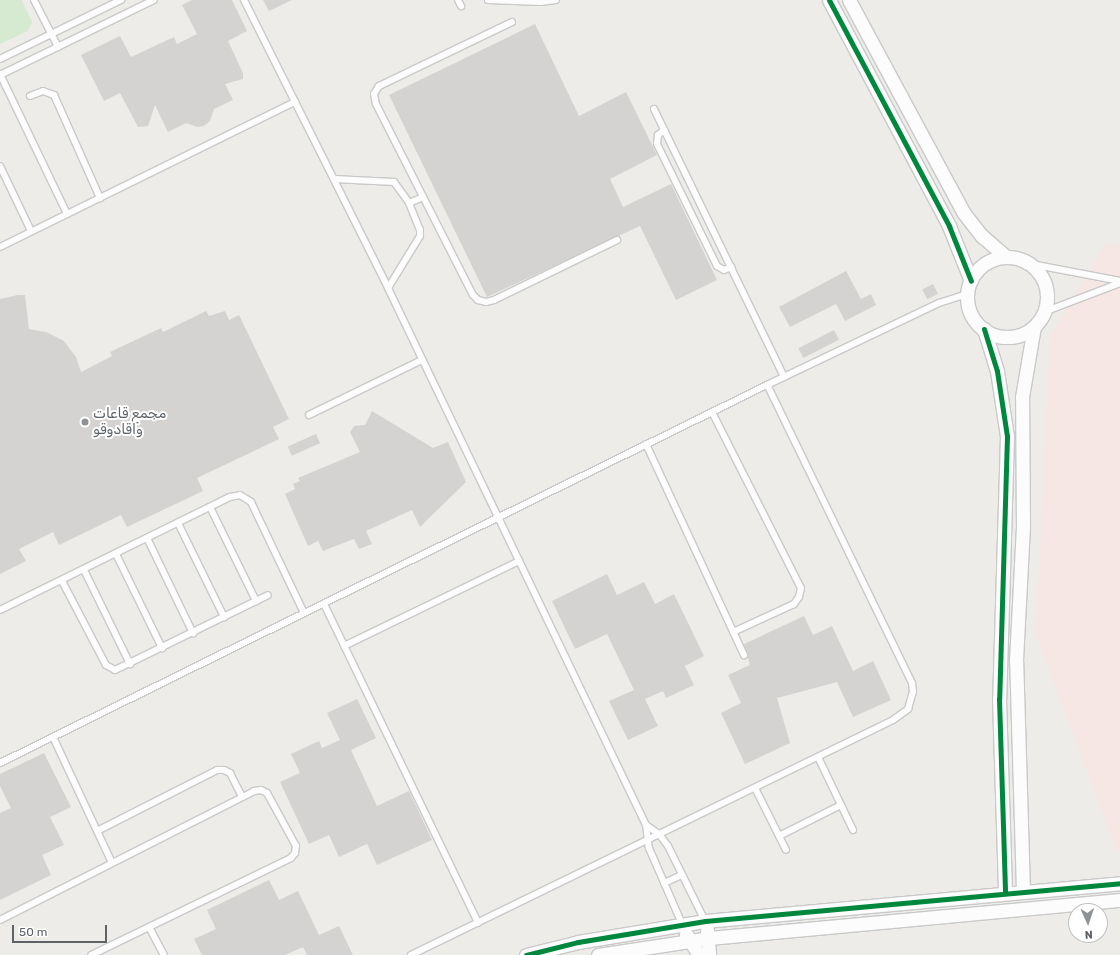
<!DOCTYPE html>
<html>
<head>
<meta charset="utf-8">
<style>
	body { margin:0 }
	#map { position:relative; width:1120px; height:955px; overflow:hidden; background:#edece8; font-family:Rubik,"Noto Naskh Arabic",sans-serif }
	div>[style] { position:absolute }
	.medical>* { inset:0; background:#f6e6e4 }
	.green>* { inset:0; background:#d6ead2 }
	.building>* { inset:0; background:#d4d3d1; transform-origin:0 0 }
	.roads { filter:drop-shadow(1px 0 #c9c9c9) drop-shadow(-1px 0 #c9c9c9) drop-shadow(0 1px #c9c9c9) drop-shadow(0 -1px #c9c9c9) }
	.service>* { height:6px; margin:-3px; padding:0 3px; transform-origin:3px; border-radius:3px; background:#fcfcfc }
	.minor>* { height:13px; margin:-6.5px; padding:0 6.5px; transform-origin:6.5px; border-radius:6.5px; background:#fcfcfc }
	.minor>.ring { margin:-6.5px; padding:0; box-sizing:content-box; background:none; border:13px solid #fcfcfc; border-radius:50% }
	.cycleway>* { height:5px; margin:-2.5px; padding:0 2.5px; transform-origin:2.5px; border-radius:2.5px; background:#00873e }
	.dots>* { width:11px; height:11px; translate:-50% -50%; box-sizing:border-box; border:2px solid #fff; border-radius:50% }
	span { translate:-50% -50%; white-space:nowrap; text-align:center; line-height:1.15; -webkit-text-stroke:4px #fff; paint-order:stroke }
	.poi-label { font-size:14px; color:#5d6267 }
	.left { translate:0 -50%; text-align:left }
	.north { position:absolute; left:1068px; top:903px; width:40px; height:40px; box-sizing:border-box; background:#fff; border:1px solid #bec0c2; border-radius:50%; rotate:177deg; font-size:11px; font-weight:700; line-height:16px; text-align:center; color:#5d6267 }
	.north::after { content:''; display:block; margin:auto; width:14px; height:18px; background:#8f9294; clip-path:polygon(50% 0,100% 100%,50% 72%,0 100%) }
	.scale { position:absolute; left:12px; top:925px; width:95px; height:18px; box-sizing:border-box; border:2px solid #5d6267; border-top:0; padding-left:5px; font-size:12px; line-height:14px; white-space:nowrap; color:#5d6267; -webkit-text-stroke:3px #fff; paint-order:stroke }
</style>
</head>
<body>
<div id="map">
	<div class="medical">
		<div style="clip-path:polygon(1106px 244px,1120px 244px,1120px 851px,1117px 851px,1036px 634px,1050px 337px)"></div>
	</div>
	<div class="green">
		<div style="clip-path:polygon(0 0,22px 0,32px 22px,28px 31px,0 44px)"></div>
	</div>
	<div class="building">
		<div style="clip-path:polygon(192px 0,232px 0,247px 31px,228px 41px,243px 73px,243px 79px,225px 84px,233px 100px,214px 109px,210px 121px,204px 126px,197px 127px,186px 123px,168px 132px,155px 105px,148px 126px,138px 127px,120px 93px,104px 101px,81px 55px,120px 36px,131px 57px,174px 37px,177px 44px,197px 34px,182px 5px)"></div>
		<div style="clip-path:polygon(263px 0,292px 0,269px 11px)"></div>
		<div style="clip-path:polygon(535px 24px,579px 116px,626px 92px,657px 155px,610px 179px,623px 207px,671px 184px,717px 280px,676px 300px,640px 226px,487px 297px,389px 95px)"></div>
		<div style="clip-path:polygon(846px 271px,861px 299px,871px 294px,876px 305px,845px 321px,836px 304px,790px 327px,779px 307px)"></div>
		<div style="left:933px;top:284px;width:11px;height:12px;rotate:63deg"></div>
		<div style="clip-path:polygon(18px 295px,25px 295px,29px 329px,46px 332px,64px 341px,76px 357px,81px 372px,112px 356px,110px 352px,161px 328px,163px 332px,206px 311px,209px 316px,225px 311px,229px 320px,239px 315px,289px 419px,273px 427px,279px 439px,197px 478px,203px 491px,127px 527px,121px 515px,59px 545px,53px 532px,19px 549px,26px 561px,0 574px,0 299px)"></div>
		<div style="left:834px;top:330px;width:11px;height:40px;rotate:63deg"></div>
		<div style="clip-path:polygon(372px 411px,433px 448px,448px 442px,466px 482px,420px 527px,412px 510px,366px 531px,372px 544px,359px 549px,354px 539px,323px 551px,318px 541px,308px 546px,285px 494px,295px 489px,293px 484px,300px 481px,298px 478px,360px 452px,350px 432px,354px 426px,365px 425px)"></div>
		<div style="left:316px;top:434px;width:10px;height:31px;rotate:66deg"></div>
		<div style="clip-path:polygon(607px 574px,617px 595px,644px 582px,655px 604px,674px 594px,704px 656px,685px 666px,694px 685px,666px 698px,663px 691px,645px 699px,658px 726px,628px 740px,609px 701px,634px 690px,607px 634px,575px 649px,552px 601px)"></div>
		<div style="clip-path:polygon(804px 616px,813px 635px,832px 626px,853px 671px,873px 661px,891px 700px,853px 717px,837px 682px,777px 698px,790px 743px,745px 764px,721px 713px,741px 703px,728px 675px,750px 665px,744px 644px)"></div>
		<div style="clip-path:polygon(357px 699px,376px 738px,351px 750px,377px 806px,409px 791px,432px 840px,377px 865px,367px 844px,339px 857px,329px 835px,309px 844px,280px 782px,300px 773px,291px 754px,319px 741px,322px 748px,340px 740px,327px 713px)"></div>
		<div style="clip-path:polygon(44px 753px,71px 807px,50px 817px,64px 845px,42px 855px,51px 875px,0 900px,0 813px,11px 808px,0 786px,0 774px)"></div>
		<div style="clip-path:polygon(269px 880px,279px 900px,298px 891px,319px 935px,339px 926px,353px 955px,307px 955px,303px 947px,285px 955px,202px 955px,194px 939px,216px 929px,207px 910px)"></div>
	</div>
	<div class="roads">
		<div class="service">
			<div style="left:34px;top:0;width:53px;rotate:62.9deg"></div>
			<div style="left:244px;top:0;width:322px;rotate:63.4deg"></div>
			<div style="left:388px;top:288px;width:596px;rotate:64.34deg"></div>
			<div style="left:646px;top:825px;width:23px;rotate:83deg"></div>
			<div style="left:649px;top:848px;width:83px;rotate:66.5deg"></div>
			<div style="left:458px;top:0;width:7px;rotate:63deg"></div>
			<div style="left:488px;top:0;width:53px;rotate:2.2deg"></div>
			<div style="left:541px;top:2px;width:15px;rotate:-8deg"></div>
			<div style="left:512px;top:22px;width:148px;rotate:154.3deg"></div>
			<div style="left:379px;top:86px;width:9px;rotate:122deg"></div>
			<div style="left:374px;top:94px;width:10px;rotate:79deg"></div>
			<div style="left:376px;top:104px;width:214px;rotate:63.1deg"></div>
			<div style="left:473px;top:295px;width:7px;rotate:45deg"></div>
			<div style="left:478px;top:300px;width:8px;rotate:14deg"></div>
			<div style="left:486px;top:302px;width:8px;rotate:-14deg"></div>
			<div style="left:494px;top:300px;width:137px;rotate:-26deg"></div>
			<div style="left:0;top:59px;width:135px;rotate:-26deg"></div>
			<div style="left:0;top:74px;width:155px;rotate:64.4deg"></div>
			<div style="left:0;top:75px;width:171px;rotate:-26deg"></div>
			<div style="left:30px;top:96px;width:14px;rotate:-21deg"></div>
			<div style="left:43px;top:91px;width:12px;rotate:20deg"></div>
			<div style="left:54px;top:95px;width:113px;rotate:65.9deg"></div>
			<div style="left:654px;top:109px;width:298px;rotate:64.1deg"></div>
			<div style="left:664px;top:130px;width:8px;rotate:140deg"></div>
			<div style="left:658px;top:135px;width:9px;rotate:96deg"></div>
			<div style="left:657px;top:144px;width:136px;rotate:63.8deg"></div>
			<div style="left:717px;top:266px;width:8px;rotate:30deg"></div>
			<div style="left:724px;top:270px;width:8px;rotate:-23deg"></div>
			<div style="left:0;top:166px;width:72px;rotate:64.5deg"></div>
			<div style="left:334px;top:179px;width:60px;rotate:2.9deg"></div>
			<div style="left:394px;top:182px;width:26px;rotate:54deg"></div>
			<div style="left:409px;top:203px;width:29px;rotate:68deg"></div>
			<div style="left:420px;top:230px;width:6px;rotate:90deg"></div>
			<div style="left:420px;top:236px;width:61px;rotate:121.6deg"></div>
			<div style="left:409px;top:203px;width:15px;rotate:-23deg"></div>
			<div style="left:0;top:247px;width:329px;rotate:-26.2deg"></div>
			<div style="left:1031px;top:264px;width:91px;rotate:10.8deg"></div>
			<div style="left:1044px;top:312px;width:81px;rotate:-20.9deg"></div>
			<div style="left:712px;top:412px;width:197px;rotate:63.2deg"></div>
			<div style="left:801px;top:588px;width:9px;rotate:103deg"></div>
			<div style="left:799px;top:597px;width:9px;rotate:126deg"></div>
			<div style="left:794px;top:604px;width:67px;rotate:155.3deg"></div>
			<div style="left:309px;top:415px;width:126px;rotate:-26deg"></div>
			<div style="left:646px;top:444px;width:233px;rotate:65.1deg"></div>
			<div style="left:210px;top:507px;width:105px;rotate:63.9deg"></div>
			<div style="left:178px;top:523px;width:105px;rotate:63.9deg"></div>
			<div style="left:147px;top:538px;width:106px;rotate:64.2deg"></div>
			<div style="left:116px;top:554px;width:105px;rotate:63.9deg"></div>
			<div style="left:84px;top:570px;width:105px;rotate:63.9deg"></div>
			<div style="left:62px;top:581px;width:95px;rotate:62.4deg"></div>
			<div style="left:106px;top:665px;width:10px;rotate:29deg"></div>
			<div style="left:115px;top:670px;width:170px;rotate:-26.1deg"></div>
			<div style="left:324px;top:604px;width:354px;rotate:64.2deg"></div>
			<div style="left:0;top:610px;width:256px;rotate:-26.2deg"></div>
			<div style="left:230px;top:497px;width:10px;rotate:-11deg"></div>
			<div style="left:240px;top:495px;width:13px;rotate:32deg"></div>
			<div style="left:251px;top:502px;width:123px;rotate:64.5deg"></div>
			<div style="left:344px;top:646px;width:195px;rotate:-25.9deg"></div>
			<div style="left:53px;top:737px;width:139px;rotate:64.9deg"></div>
			<div style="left:818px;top:757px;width:81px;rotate:64.4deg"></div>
			<div style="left:0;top:763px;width:855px;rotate:-26.24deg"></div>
			<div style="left:767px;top:385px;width:191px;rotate:-25.5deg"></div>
			<div style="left:939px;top:303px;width:29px;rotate:-18deg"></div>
			<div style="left:755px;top:788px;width:69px;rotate:63.4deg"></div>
			<div style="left:646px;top:825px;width:16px;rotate:35deg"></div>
			<div style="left:659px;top:834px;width:15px;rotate:53deg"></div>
			<div style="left:668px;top:846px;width:84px;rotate:63.7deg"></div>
			<div style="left:97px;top:831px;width:135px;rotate:-26.9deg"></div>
			<div style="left:217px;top:770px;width:7px"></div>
			<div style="left:224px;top:770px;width:7px;rotate:27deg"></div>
			<div style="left:230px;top:773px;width:27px;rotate:63deg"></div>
			<div style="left:779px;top:836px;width:69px;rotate:-26.6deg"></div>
			<div style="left:664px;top:883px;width:20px;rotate:-24deg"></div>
			<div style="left:0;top:920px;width:285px;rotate:-26.9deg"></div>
			<div style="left:254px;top:791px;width:7px;rotate:-8deg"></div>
			<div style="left:261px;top:790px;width:7px;rotate:27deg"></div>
			<div style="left:267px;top:793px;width:60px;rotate:61.3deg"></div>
			<div style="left:296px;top:846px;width:7px;rotate:98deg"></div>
			<div style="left:295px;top:853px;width:6px;rotate:129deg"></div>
			<div style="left:291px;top:858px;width:222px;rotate:154.1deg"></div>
			<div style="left:149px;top:927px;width:32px;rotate:62deg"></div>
			<div style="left:411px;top:955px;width:536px;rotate:-25.99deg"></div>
			<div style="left:893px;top:720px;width:19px;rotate:-36deg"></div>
			<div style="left:908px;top:709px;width:18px;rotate:-74deg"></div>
			<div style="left:913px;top:692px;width:9px;rotate:-96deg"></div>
			<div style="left:912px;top:683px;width:331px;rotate:-115.9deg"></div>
		</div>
		<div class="minor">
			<div style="left:829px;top:0;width:256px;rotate:62deg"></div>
			<div style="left:949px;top:226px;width:59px;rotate:68.2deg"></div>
			<div style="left:849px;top:0;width:241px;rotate:61.7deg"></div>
			<div style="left:963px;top:212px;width:31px;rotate:52deg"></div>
			<div style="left:982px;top:236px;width:32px;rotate:41deg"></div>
			<div class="ring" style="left:967px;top:257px;width:67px;height:67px"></div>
			<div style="left:984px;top:329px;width:44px;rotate:72.8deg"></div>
			<div style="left:997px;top:371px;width:66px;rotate:81.3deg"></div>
			<div style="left:1007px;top:436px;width:263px;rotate:91.7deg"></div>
			<div style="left:999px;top:699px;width:194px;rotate:88.2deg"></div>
			<div style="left:1023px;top:891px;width:231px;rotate:-91.7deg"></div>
			<div style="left:1016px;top:660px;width:133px;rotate:-87deg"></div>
			<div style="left:1023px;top:527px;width:130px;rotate:-90.4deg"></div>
			<div style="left:1022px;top:397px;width:71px;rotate:-80.3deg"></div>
			<div style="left:707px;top:930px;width:25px;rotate:85deg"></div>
			<div style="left:686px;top:934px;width:25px;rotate:58deg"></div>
			<div style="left:526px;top:955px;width:54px;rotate:-14deg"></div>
			<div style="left:578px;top:942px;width:129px;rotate:-9.4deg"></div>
			<div style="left:705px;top:921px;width:417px;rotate:-5.2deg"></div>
			<div style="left:598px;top:955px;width:112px;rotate:-8.7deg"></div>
			<div style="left:709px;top:938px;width:413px;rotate:-5.3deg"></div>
		</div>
	</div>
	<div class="cycleway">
		<div style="left:829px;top:0;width:256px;rotate:62deg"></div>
		<div style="left:949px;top:226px;width:59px;rotate:68.2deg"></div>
		<div style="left:984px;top:329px;width:44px;rotate:72.8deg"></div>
		<div style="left:997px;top:371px;width:66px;rotate:81.3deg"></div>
		<div style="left:1007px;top:436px;width:263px;rotate:91.7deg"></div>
		<div style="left:999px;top:699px;width:194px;rotate:88.2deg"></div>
		<div style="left:526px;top:955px;width:54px;rotate:-14deg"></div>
		<div style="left:578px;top:942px;width:129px;rotate:-9.4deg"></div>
		<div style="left:705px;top:921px;width:417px;rotate:-5.2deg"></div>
	</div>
	<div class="dots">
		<div style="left:85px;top:422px;background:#8f9294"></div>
	</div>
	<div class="poi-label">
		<span class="left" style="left:93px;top:422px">مجمع قاعات<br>واقادوقو</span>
	</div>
	<div class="north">N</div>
	<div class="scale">50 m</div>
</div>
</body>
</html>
